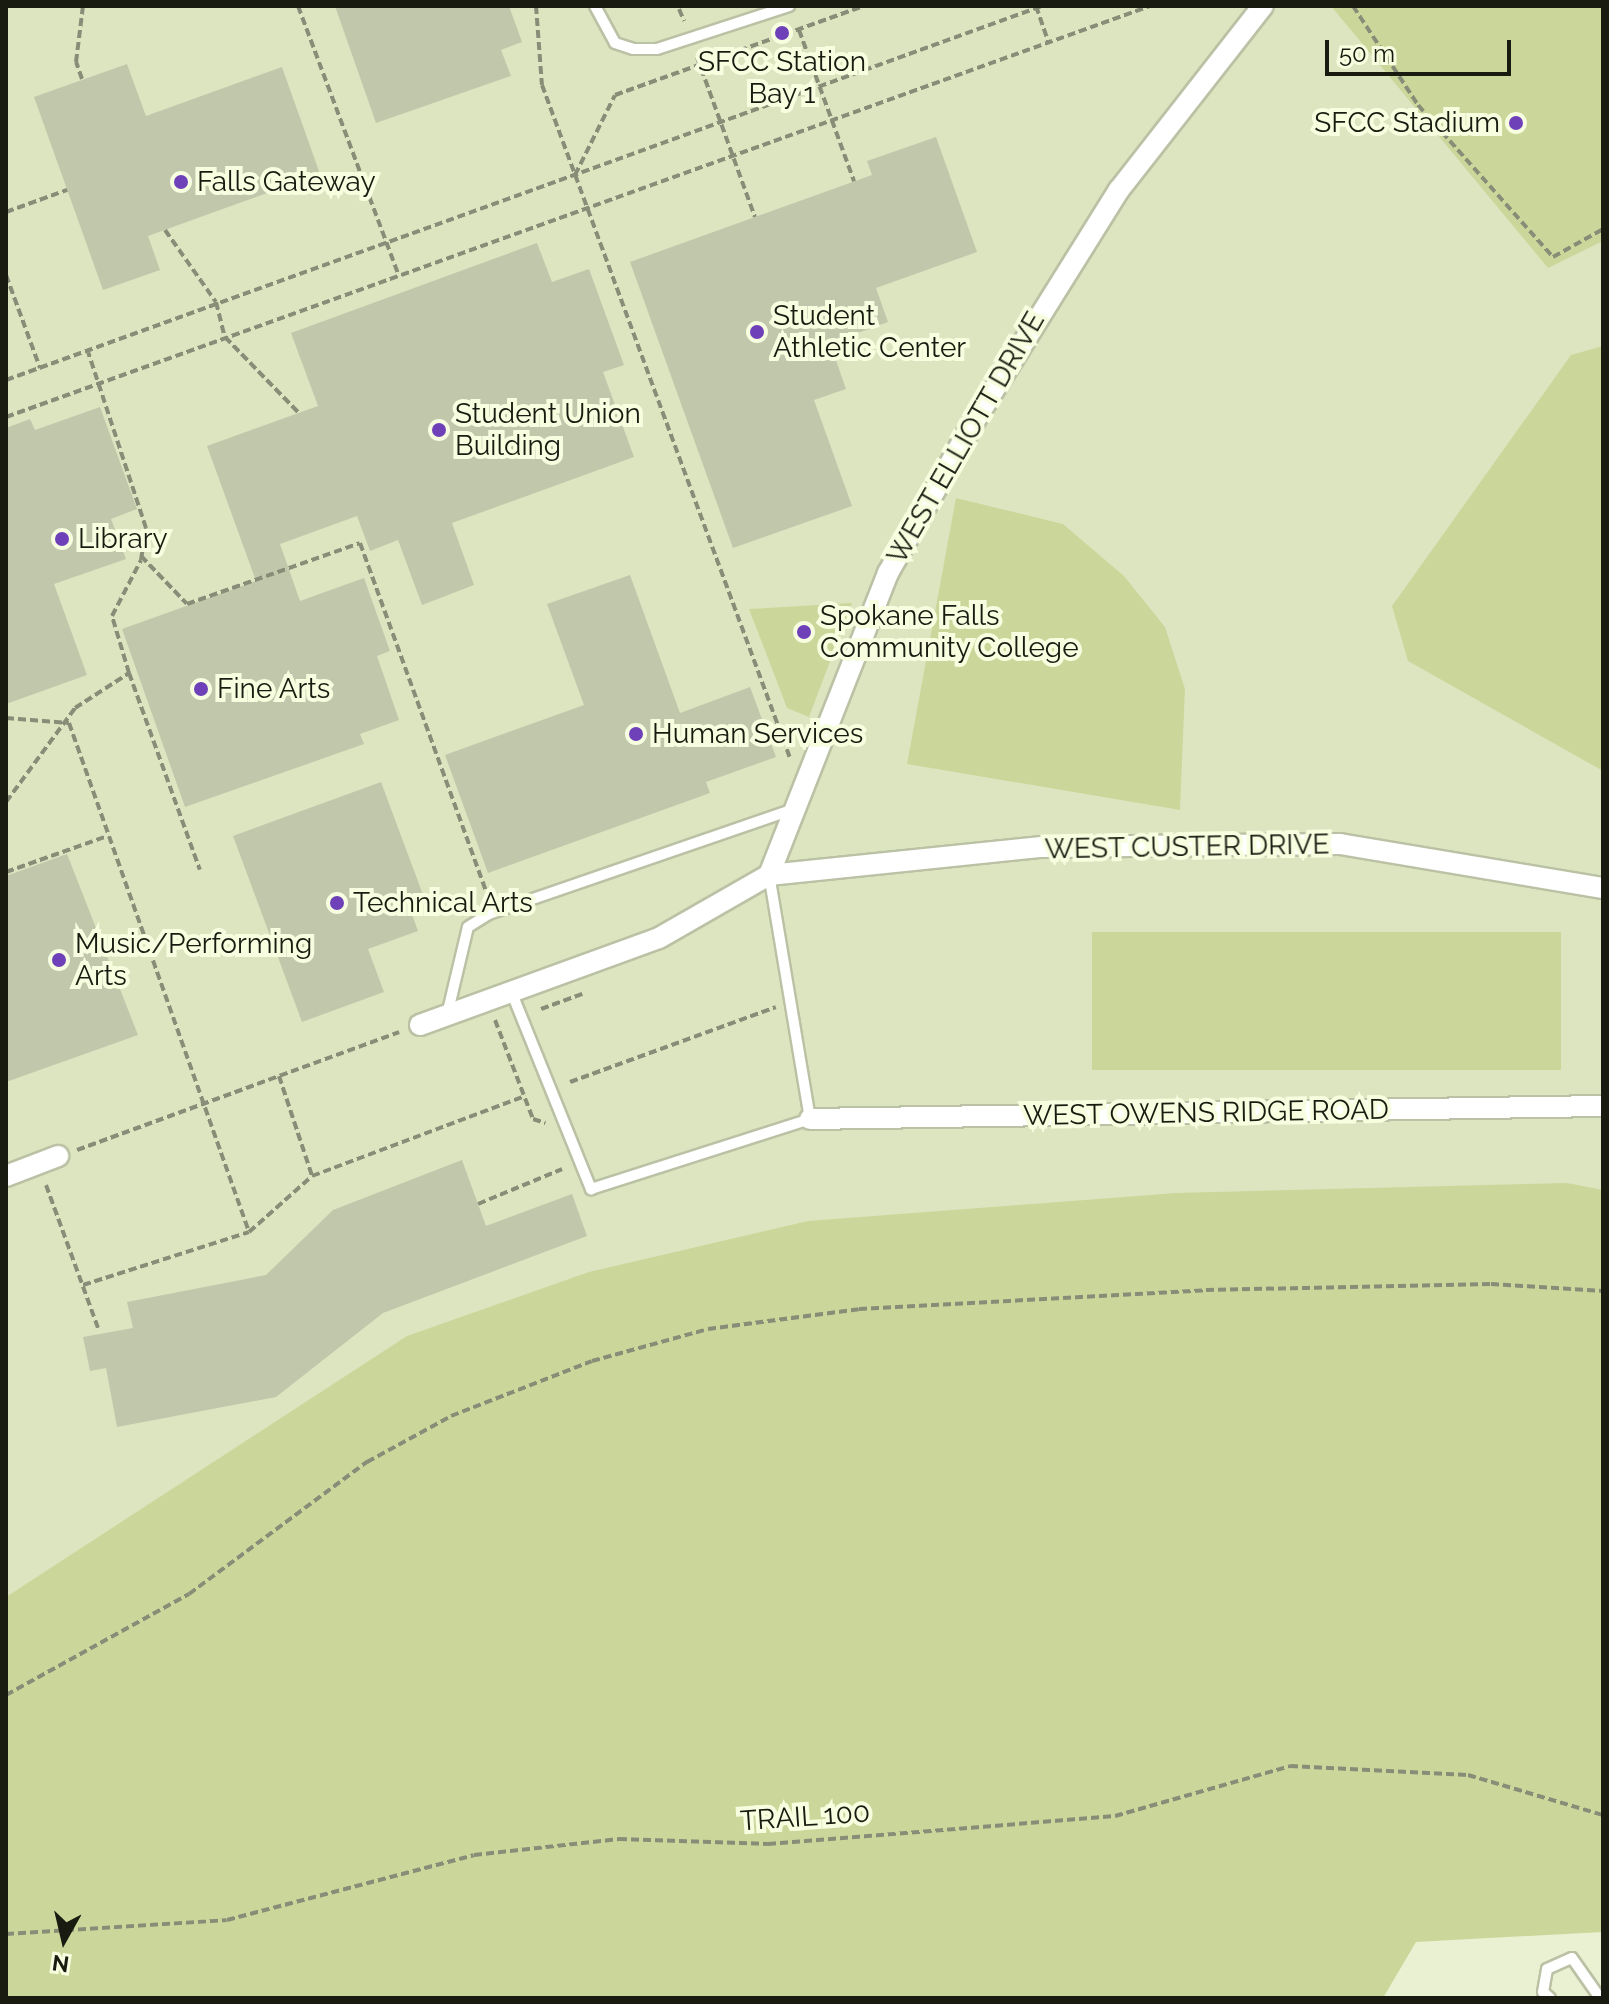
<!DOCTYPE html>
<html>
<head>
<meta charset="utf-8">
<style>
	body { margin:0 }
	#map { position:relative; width:1609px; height:2004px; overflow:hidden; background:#eaf1d3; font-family:Raleway,sans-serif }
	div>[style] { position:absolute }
	.built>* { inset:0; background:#dce5c0 }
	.green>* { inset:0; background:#cbd79a; transform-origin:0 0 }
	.building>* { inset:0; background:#c1c7ab }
	.path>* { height:4px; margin-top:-2px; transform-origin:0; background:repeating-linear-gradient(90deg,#888d78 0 8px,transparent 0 12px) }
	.roads { filter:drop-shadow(2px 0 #bbc1a4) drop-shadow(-2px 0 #bbc1a4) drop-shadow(0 2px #bbc1a4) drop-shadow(0 -2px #bbc1a4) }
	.service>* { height:10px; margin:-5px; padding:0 5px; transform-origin:5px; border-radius:5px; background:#fff }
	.minor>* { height:20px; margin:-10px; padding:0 10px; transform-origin:10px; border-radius:10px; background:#fff }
	.dots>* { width:22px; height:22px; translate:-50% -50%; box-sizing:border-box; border:4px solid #f7fee0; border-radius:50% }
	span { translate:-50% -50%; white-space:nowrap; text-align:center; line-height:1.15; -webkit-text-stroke:8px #f7fee0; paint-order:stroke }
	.poi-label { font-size:28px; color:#191b10 }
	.right { translate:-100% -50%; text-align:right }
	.left { translate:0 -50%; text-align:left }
	.street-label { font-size:28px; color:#191b10 }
	.frame { position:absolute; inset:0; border:8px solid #191b10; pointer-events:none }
	.north { position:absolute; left:24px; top:1900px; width:80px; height:80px; -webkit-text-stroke:6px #f7fee0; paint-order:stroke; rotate:188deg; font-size:22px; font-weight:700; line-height:32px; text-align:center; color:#191b10 }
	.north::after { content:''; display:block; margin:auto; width:28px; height:36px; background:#191b10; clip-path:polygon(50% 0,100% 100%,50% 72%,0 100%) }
	.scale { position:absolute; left:1325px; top:40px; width:186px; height:36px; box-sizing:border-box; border:4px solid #191b10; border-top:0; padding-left:10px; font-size:24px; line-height:28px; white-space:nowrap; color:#191b10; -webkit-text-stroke:6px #f7fee0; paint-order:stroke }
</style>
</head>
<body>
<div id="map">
	<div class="built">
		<div style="clip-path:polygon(6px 6px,1603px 6px,1603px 1274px,6px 1648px)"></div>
	</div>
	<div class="green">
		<div style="clip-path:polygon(1331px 6px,1603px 6px,1603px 241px,1548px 268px)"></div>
		<div style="clip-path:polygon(1603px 346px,1603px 771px,1408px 661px,1392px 606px,1571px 355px)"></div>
		<div style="clip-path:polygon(956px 498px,1063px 524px,1124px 576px,1165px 627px,1185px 689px,1180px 810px,907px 764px)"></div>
		<div style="clip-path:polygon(852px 603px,809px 717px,787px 708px,749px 609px)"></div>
		<div style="left:1092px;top:932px;width:469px;height:138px"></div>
		<div style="clip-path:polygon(1567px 1183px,1603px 1190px,1603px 1932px,1416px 1942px,1383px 1998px,6px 1998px,6px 1597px,407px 1336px,589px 1272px,808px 1221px,1176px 1193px)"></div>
	</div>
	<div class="building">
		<div style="clip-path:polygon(335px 6px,509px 6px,522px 42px,501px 50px,511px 76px,376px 123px)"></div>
		<div style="clip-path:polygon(127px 64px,146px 116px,282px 67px,320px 174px,148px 236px,160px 270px,103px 290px,34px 97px)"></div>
		<div style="clip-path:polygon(936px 137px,977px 252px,876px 288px,888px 322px,830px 343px,846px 389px,814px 400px,852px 506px,733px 548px,630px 262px,872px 175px,867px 161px)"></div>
		<div style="clip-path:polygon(537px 243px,552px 282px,589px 269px,624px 365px,603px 372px,634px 457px,452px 523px,474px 585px,422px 605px,398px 540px,370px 551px,357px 516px,280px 544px,300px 601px,364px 578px,390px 651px,377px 656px,399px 720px,360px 734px,364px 744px,185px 807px,122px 629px,256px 581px,207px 446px,318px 406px,291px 333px)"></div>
		<div style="clip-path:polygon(100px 407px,137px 509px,111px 519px,126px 559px,54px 584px,87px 675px,6px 704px,6px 428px,30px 419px,35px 430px)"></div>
		<div style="clip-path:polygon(630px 575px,680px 713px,750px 687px,776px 757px,706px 782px,710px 793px,488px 873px,445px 755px,584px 705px,547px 604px)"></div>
		<div style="clip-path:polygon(381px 782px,425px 900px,409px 906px,418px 931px,368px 949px,384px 992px,302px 1022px,233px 836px)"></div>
		<div style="clip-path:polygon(67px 854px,138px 1035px,6px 1082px,6px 876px)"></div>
		<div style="clip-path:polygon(462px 1160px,486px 1226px,572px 1194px,587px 1236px,383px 1313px,276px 1397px,117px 1427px,106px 1368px,90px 1371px,83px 1337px,133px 1328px,127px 1302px,266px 1275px,333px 1210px)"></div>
	</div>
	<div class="path">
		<div style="left:298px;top:6px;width:286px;rotate:69.5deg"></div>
		<div style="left:536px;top:6px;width:79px;rotate:85.7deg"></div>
		<div style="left:542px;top:85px;width:717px;rotate:69.77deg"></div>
		<div style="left:1036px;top:6px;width:37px;rotate:71deg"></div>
		<div style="left:1353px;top:6px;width:118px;rotate:56.7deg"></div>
		<div style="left:1418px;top:105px;width:203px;rotate:48.4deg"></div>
		<div style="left:1553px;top:257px;width:57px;rotate:-29.2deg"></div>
		<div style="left:679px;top:9px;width:13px;rotate:67deg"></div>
		<div style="left:799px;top:30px;width:161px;rotate:70deg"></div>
		<div style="left:697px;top:57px;width:170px;rotate:70.1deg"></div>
		<div style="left:82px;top:79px;width:18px;rotate:-109deg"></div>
		<div style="left:76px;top:62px;width:56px;rotate:-82.9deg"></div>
		<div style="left:575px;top:175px;width:89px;rotate:-63.4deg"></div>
		<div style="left:615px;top:95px;width:264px;rotate:-19.7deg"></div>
		<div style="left:6px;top:212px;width:65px;rotate:-19.8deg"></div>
		<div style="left:165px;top:230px;width:88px;rotate:54.7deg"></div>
		<div style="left:216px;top:302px;width:36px;rotate:76deg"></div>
		<div style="left:225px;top:337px;width:106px;rotate:45.8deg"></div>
		<div style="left:6px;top:275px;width:99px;rotate:69.9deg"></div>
		<div style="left:6px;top:380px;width:1101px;rotate:-19.85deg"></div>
		<div style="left:6px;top:417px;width:1216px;rotate:-19.76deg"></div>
		<div style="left:141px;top:556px;width:66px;rotate:46.2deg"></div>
		<div style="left:187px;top:604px;width:183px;rotate:-19.4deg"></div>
		<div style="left:360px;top:543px;width:373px;rotate:70.1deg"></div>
		<div style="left:129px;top:673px;width:209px;rotate:70.2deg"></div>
		<div style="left:6px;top:718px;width:63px;rotate:4.5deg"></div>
		<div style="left:69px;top:723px;width:540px;rotate:70.52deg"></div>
		<div style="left:6px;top:802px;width:117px;rotate:-53.7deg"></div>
		<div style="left:75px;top:708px;width:64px;rotate:-32.9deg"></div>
		<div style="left:129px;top:673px;width:59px;rotate:-106.6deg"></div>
		<div style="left:112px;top:616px;width:63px;rotate:-62.6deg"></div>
		<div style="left:141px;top:560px;width:32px;rotate:-81deg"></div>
		<div style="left:146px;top:528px;width:185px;rotate:-108.2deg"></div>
		<div style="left:6px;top:872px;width:105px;rotate:-19.5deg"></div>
		<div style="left:541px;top:1009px;width:44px;rotate:-20.1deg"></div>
		<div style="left:495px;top:1020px;width:106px;rotate:69deg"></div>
		<div style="left:533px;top:1119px;width:13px;rotate:18deg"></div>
		<div style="left:279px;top:1076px;width:105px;rotate:71.7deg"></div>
		<div style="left:570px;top:1082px;width:219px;rotate:-20deg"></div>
		<div style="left:77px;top:1150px;width:343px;rotate:-20.1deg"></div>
		<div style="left:46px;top:1185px;width:152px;rotate:70deg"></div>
		<div style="left:478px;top:1204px;width:91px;rotate:-22.6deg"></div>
		<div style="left:83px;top:1285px;width:174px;rotate:-17.7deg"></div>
		<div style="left:249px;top:1232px;width:84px;rotate:-41.6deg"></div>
		<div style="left:312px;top:1176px;width:228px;rotate:-20.6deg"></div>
		<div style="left:6px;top:1695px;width:209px;rotate:-28.9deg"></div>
		<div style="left:189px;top:1594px;width:222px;rotate:-36.6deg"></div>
		<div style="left:367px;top:1462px;width:96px;rotate:-28.7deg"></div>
		<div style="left:451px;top:1416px;width:151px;rotate:-21.3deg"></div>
		<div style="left:592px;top:1361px;width:120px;rotate:-15.4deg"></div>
		<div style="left:708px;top:1329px;width:152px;rotate:-7.5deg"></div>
		<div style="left:859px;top:1309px;width:348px;rotate:-3.1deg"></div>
		<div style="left:1206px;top:1290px;width:285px;rotate:-1.2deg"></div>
		<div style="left:1491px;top:1284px;width:112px;rotate:3.6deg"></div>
		<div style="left:6px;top:1934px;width:221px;rotate:-3.6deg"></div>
		<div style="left:227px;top:1920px;width:255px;rotate:-14.7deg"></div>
		<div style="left:474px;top:1855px;width:146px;rotate:-6.3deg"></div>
		<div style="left:619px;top:1839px;width:149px;rotate:1.9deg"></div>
		<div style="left:768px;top:1844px;width:348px;rotate:-4.6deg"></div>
		<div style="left:1115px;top:1816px;width:182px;rotate:-15.9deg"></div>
		<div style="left:1290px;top:1766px;width:178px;rotate:2.9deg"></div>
		<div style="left:1468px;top:1775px;width:141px;rotate:16.5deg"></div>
	</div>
	<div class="roads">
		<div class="service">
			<div style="left:595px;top:6px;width:42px;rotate:61.6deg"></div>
			<div style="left:615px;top:43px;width:19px;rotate:18deg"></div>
			<div style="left:633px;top:49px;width:24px"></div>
			<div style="left:657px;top:49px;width:139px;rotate:-18deg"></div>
			<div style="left:511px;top:991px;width:214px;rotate:68deg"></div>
			<div style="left:591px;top:1189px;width:230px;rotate:-17.7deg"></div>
			<div style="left:810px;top:1119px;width:247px;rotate:-99.5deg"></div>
			<div style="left:447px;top:1015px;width:90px;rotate:-76.6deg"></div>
			<div style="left:468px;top:927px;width:25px;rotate:-32deg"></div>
			<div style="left:489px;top:914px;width:323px;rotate:-19deg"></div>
			<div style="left:1550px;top:1998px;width:9px;rotate:-139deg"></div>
			<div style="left:1543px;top:1992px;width:23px;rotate:-80deg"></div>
			<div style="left:1547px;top:1969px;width:27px;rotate:-24deg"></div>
			<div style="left:1572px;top:1958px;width:49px;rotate:55deg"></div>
		</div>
		<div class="minor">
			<div style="left:769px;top:875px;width:274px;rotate:-5.9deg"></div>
			<div style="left:1042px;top:847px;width:298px;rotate:-0.6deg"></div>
			<div style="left:1340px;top:844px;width:267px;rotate:9.5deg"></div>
			<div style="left:420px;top:1025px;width:254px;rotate:-20deg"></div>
			<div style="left:659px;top:938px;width:127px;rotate:-29.8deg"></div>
			<div style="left:769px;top:875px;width:325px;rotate:-68.5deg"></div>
			<div style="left:888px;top:573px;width:170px;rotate:-60.4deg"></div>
			<div style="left:972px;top:425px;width:277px;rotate:-58deg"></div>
			<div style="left:1119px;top:190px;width:234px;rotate:-52deg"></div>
			<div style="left:810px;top:1119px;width:793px;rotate:-0.94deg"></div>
			<div style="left:6px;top:1176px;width:56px;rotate:-21deg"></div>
		</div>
	</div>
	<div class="dots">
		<div style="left:782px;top:33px;background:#6f41b9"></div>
		<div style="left:1516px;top:123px;background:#6f41b9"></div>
		<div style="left:181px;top:182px;background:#6f41b9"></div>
		<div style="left:757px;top:332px;background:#6f41b9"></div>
		<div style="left:439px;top:430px;background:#6f41b9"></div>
		<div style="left:62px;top:539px;background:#6f41b9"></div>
		<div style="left:804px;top:632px;background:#6f41b9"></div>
		<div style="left:201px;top:689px;background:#6f41b9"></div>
		<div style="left:636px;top:734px;background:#6f41b9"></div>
		<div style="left:337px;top:903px;background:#6f41b9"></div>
		<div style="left:59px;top:960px;background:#6f41b9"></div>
	</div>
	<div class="poi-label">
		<span style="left:782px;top:78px">SFCC Station<br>Bay 1</span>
		<span class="right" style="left:1500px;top:123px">SFCC Stadium</span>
		<span class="left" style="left:197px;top:182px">Falls Gateway</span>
		<span class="left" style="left:773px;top:332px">Student<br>Athletic Center</span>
		<span class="left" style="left:455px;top:430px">Student Union<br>Building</span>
		<span class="left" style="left:78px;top:539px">Library</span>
		<span class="left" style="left:820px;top:632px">Spokane Falls<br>Community College</span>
		<span class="left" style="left:217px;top:689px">Fine Arts</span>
		<span class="left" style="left:652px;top:734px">Human Services</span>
		<span class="left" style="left:353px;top:903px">Technical Arts</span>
		<span class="left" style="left:75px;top:960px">Music/Performing<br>Arts</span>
	</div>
	<div class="street-label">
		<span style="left:966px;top:438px;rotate:-60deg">WEST ELLIOTT DRIVE</span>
		<span style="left:1187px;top:847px;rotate:-1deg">WEST CUSTER DRIVE</span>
		<span style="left:1206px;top:1113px;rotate:-1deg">WEST OWENS RIDGE ROAD</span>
		<span style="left:805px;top:1817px;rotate:-4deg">TRAIL 100</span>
	</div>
	<div class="frame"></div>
	<div class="north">N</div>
	<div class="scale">50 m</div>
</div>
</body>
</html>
